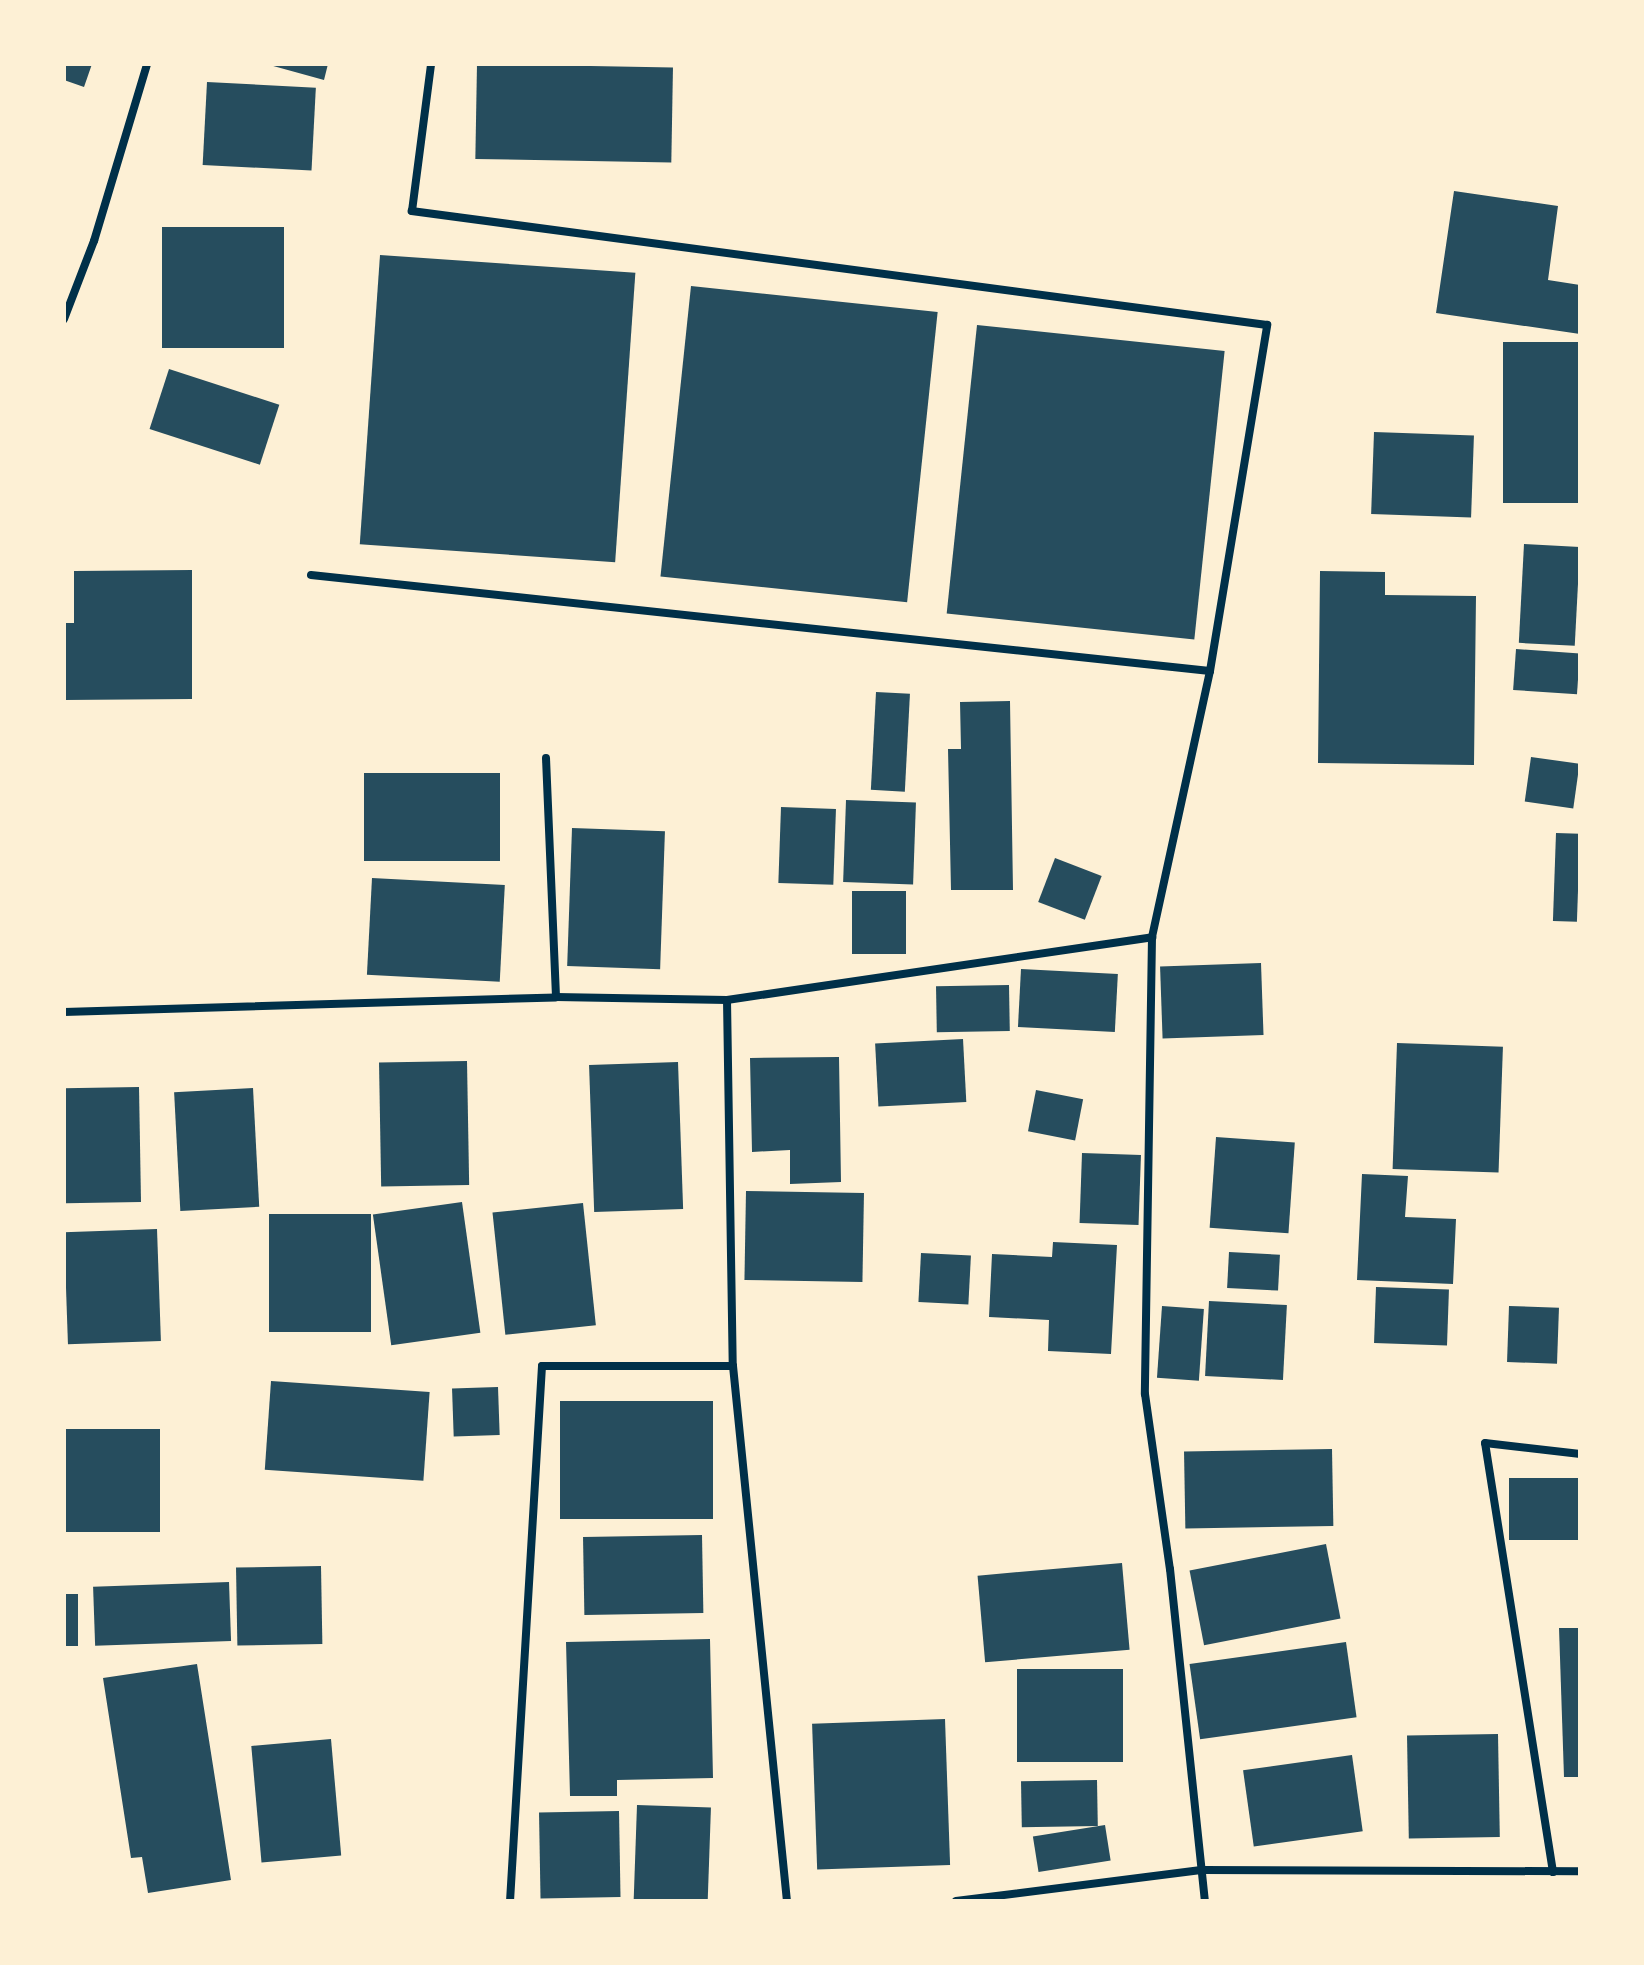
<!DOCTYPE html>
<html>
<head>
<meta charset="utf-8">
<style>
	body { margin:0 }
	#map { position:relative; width:1644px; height:1965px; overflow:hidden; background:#fdf0d5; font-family:"Zilla Slab",serif }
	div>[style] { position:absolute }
	.building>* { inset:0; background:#264d5e; transform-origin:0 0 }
	.minor>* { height:8px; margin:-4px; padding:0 4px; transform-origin:4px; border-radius:4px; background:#003049 }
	span { translate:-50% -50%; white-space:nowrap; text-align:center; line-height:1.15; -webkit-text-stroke:6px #fdf0d5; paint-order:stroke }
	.frame { position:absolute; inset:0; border:66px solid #fdf0d5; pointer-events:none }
</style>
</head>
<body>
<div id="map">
	<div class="building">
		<div style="clip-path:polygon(64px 64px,92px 64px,84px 87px,64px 80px)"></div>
		<div style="clip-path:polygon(266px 64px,328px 64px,324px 80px)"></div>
		<div style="left:477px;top:64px;width:196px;height:95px;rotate:1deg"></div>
		<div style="left:207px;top:82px;width:109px;height:83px;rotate:3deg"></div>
		<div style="clip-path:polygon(1454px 191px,1558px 206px,1548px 280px,1580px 285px,1580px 334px,1436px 313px)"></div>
		<div style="left:284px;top:227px;width:121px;height:122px;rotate:90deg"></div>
		<div style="left:380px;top:255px;width:256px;height:290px;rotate:4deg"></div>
		<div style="left:691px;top:286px;width:248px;height:292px;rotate:6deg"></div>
		<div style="left:977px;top:325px;width:249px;height:290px;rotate:6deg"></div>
		<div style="left:1580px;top:342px;width:161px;height:77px;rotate:90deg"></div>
		<div style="left:169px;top:369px;width:116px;height:63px;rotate:18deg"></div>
		<div style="left:1374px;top:432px;width:100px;height:82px;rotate:2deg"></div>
		<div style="left:1524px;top:544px;width:56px;height:99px;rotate:3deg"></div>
		<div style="clip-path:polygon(192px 570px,192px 699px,64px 700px,64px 623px,74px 623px,74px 571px)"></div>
		<div style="clip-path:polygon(1320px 571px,1385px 572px,1385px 595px,1476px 596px,1474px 765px,1318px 763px)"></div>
		<div style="left:1516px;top:649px;width:64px;height:41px;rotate:4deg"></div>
		<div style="left:876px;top:692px;width:34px;height:98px;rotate:3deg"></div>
		<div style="clip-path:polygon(1010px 701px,1013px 890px,951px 890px,948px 749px,961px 749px,960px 702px)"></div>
		<div style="left:1531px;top:757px;width:49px;height:45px;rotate:8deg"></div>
		<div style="left:364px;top:773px;width:136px;height:88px"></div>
		<div style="left:846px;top:800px;width:70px;height:82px;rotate:2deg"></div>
		<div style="left:781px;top:807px;width:55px;height:76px;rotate:2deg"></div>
		<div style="left:572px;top:828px;width:93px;height:138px;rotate:2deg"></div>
		<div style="left:1556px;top:833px;width:24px;height:88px;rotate:2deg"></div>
		<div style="left:1055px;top:858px;width:50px;height:47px;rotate:21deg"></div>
		<div style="left:372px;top:878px;width:133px;height:97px;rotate:3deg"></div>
		<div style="left:852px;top:891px;width:54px;height:63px"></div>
		<div style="left:1261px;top:963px;width:72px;height:101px;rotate:88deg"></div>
		<div style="left:1021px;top:969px;width:97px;height:58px;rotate:3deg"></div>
		<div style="left:1009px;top:985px;width:46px;height:73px;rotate:89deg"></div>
		<div style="left:963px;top:1039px;width:63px;height:88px;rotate:87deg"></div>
		<div style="left:1397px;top:1043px;width:106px;height:126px;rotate:2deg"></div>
		<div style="clip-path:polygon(839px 1057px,841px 1182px,790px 1184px,790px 1150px,752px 1152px,750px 1058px)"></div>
		<div style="left:467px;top:1061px;width:124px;height:88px;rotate:89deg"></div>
		<div style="left:678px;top:1062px;width:147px;height:89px;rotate:88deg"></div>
		<div style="left:139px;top:1087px;width:115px;height:75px;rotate:89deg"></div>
		<div style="left:253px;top:1088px;width:119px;height:79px;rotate:87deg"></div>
		<div style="left:1036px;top:1090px;width:48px;height:42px;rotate:11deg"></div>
		<div style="left:1216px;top:1137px;width:79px;height:91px;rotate:4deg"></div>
		<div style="left:1082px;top:1153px;width:59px;height:70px;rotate:2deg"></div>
		<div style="clip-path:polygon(1362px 1174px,1408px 1176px,1405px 1217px,1456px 1219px,1453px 1284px,1357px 1280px)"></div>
		<div style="left:746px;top:1191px;width:118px;height:89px;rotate:1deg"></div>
		<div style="left:462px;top:1202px;width:132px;height:90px;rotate:82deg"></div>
		<div style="left:583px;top:1203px;width:123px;height:91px;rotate:84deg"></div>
		<div style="left:371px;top:1214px;width:118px;height:102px;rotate:90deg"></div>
		<div style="left:157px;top:1229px;width:112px;height:93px;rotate:88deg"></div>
		<div style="clip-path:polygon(1053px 1242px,1117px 1245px,1111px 1354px,1048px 1351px,1049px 1320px,989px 1317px,992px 1254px,1052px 1257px)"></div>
		<div style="left:1229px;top:1252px;width:51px;height:36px;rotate:3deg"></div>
		<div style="left:921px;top:1253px;width:50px;height:49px;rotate:3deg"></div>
		<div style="left:1376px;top:1287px;width:73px;height:56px;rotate:2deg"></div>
		<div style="left:1209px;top:1301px;width:78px;height:75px;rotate:3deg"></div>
		<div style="left:1162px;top:1306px;width:42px;height:72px;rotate:4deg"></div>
		<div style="left:1509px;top:1306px;width:50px;height:56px;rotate:2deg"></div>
		<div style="left:271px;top:1381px;width:159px;height:89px;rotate:4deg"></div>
		<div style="left:498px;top:1387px;width:48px;height:46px;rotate:88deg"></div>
		<div style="left:713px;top:1401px;width:118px;height:153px;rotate:90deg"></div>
		<div style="left:64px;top:1429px;width:96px;height:103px"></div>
		<div style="left:1332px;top:1449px;width:77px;height:148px;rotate:89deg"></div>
		<div style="left:1509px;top:1478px;width:71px;height:62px"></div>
		<div style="left:702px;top:1535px;width:78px;height:119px;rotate:89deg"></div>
		<div style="left:1326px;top:1544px;width:76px;height:139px;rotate:79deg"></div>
		<div style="left:1122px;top:1563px;width:87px;height:145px;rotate:85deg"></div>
		<div style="left:321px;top:1566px;width:78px;height:85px;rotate:89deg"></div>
		<div style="left:229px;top:1582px;width:59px;height:136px;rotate:88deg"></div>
		<div style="left:64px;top:1594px;width:14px;height:52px"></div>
		<div style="clip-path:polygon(1559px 1628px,1580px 1628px,1580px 1777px,1564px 1777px)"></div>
		<div style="clip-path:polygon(710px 1639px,713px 1778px,617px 1780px,617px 1796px,570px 1796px,566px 1642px)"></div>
		<div style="left:1346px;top:1642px;width:76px;height:158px;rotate:82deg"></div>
		<div style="clip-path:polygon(197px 1664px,231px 1880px,148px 1893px,142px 1857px,131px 1858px,103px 1678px)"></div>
		<div style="left:1017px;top:1669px;width:106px;height:93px"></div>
		<div style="left:945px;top:1719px;width:146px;height:133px;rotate:88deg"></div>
		<div style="left:1498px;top:1734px;width:103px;height:91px;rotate:89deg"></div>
		<div style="left:331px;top:1739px;width:117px;height:80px;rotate:85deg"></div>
		<div style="left:1352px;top:1755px;width:77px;height:110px;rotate:82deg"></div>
		<div style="left:1097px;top:1780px;width:46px;height:76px;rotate:89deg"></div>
		<div style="left:637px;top:1805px;width:74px;height:96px;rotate:2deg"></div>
		<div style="left:619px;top:1811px;width:86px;height:80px;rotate:89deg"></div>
		<div style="left:1105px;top:1825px;width:36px;height:73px;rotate:81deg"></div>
	</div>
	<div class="minor">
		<div style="left:64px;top:319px;width:84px;rotate:-69deg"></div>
		<div style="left:94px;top:241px;width:185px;rotate:-73.3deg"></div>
		<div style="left:311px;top:575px;width:904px;rotate:6.1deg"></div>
		<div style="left:1210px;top:671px;width:351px;rotate:-80.6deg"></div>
		<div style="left:1267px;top:325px;width:863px;rotate:-172.41deg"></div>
		<div style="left:412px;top:211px;width:148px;rotate:-82.6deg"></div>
		<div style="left:546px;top:758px;width:239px;rotate:87.6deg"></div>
		<div style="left:1152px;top:937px;width:457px;rotate:90.9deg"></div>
		<div style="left:1145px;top:1394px;width:177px;rotate:81.9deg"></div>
		<div style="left:1170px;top:1569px;width:334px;rotate:84deg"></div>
		<div style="left:727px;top:1000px;width:430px;rotate:-8.4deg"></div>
		<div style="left:1152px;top:937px;width:272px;rotate:-77.7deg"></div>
		<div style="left:64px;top:1012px;width:492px;rotate:-1.7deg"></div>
		<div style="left:556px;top:997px;width:171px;rotate:1deg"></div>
		<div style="left:727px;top:1000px;width:366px;rotate:89.1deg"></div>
		<div style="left:733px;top:1366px;width:191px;rotate:180deg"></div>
		<div style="left:542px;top:1366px;width:536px;rotate:93.42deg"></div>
		<div style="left:733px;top:1366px;width:538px;rotate:84.24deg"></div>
		<div style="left:1553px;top:1872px;width:434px;rotate:-99deg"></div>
		<div style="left:1485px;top:1443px;width:96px;rotate:6.6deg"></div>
		<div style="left:956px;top:1901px;width:249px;rotate:-7.2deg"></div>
		<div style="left:1203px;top:1870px;width:377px;rotate:0.2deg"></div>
	</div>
	<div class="frame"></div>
</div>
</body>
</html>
